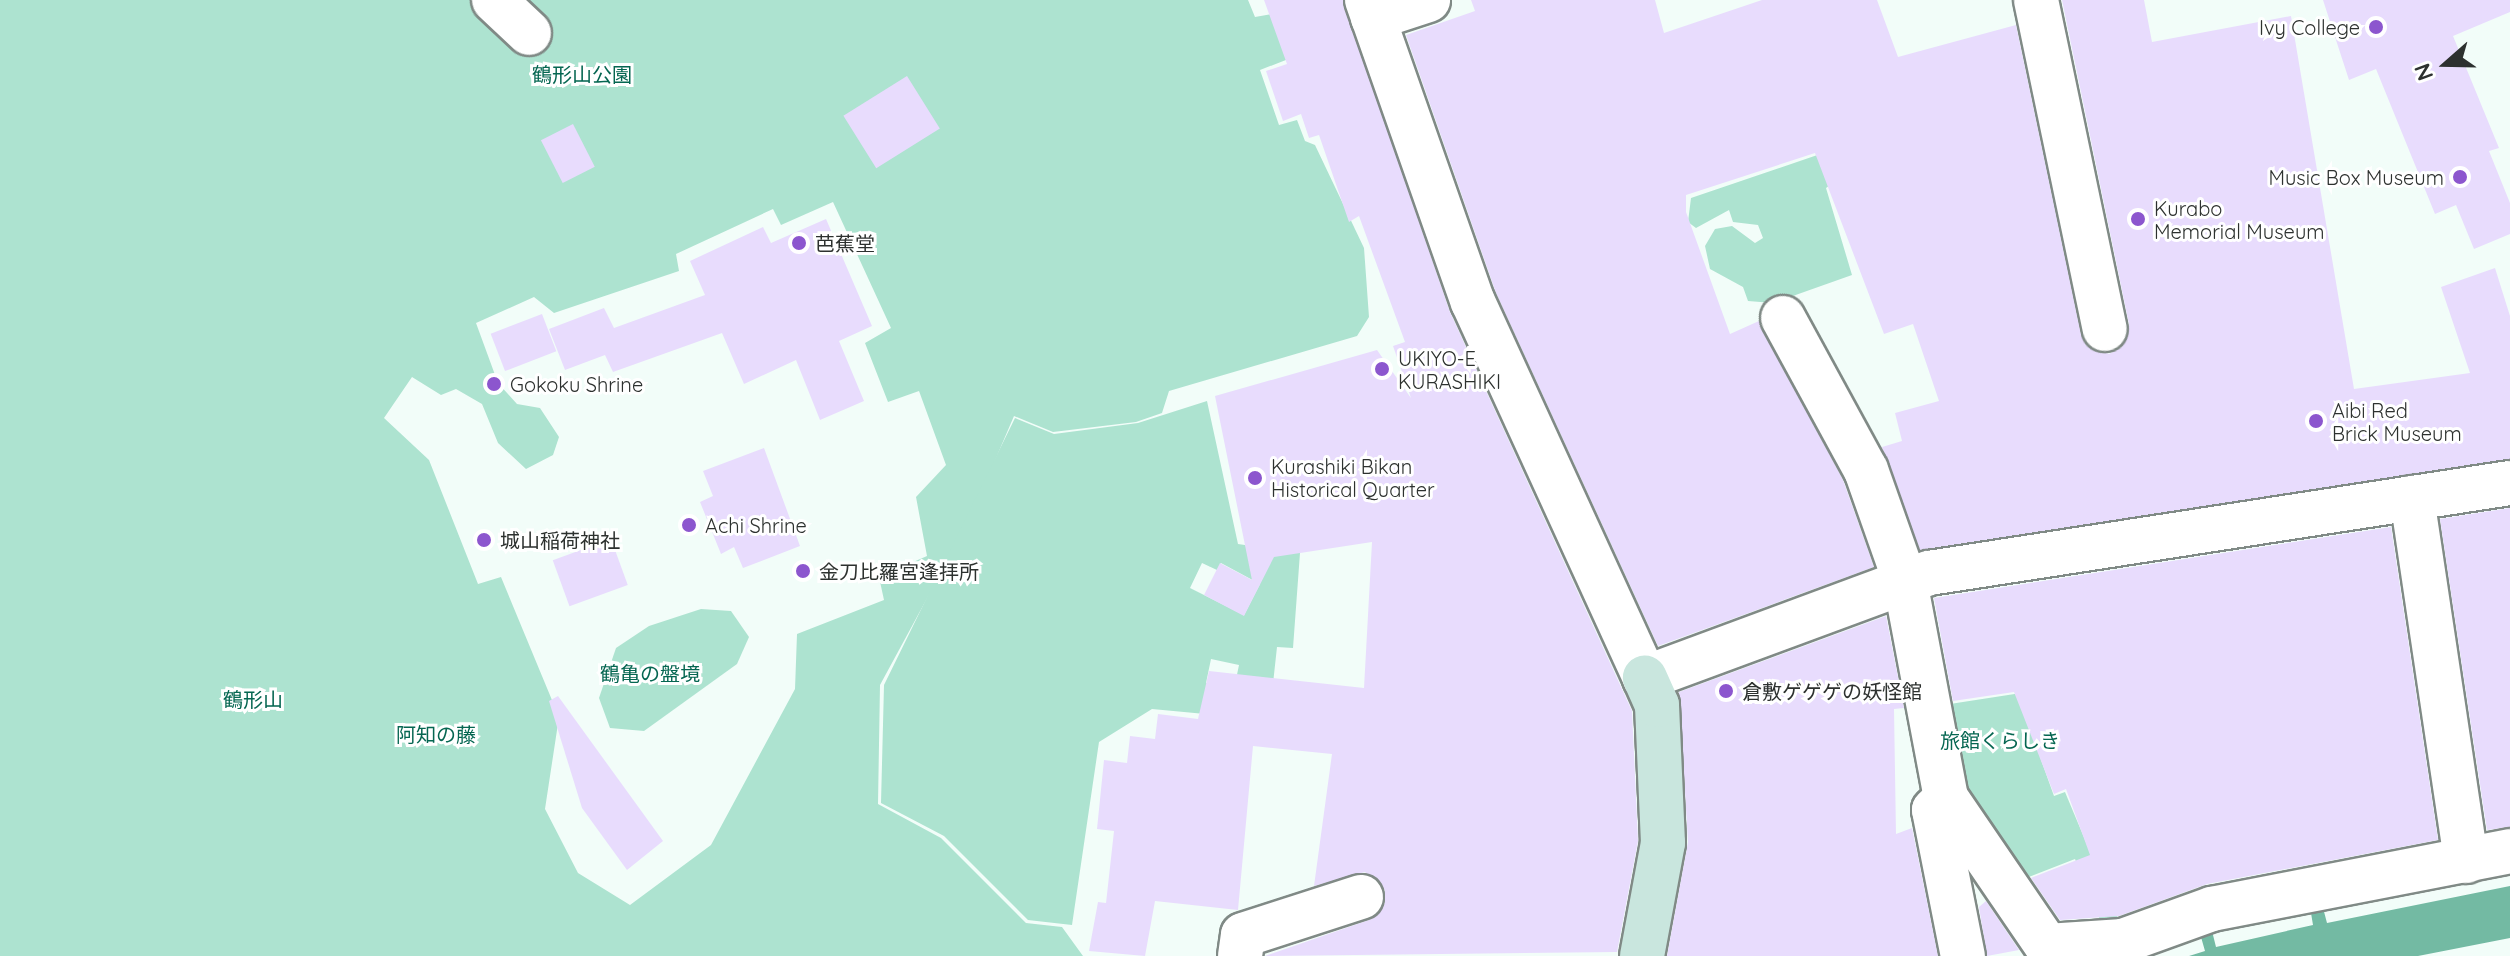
<!DOCTYPE html>
<html>
<head>
<meta charset="utf-8">
<style>
	body { margin:0 }
	#map { position:relative; width:2510px; height:956px; overflow:hidden; background:#f2fdf9; font-family:Quicksand,"Noto Sans JP",sans-serif }
	div>[style] { position:absolute }
	.green>* { inset:0; background:#ade3d0 }
	.water>* { inset:0; background:#73baa3 }
	.building>* { inset:0; background:#e8dcfd; transform-origin:0 0 }
	.roads { filter:drop-shadow(2px 0 #808a86) drop-shadow(-2px 0 #808a86) drop-shadow(0 2px #808a86) drop-shadow(0 -2px #808a86) }
	.street>* { height:44px; margin:-22px; padding:0 22px; transform-origin:22px; border-radius:22px; background:#fff }
	.secondary>* { height:44px; margin:-22px; padding:0 22px; transform-origin:22px; border-radius:22px; background:#c9e6de }
	.dots>* { width:22px; height:22px; translate:-50% -50%; box-sizing:border-box; border:4px solid #fff; border-radius:50% }
	span { translate:-50% -50%; white-space:nowrap; text-align:center; line-height:1.15; -webkit-text-stroke:6px #fff; paint-order:stroke }
	.poi-label { font-size:20px; color:#2d312f }
	.right { translate:-100% -50%; text-align:right }
	.left { translate:0 -50%; text-align:left }
	.park-label { font-size:20px; color:#056651 }
	.north { position:absolute; left:2406px; top:24px; width:80px; height:80px; -webkit-text-stroke:6px #fff; paint-order:stroke; rotate:250deg; font-size:22px; font-weight:700; line-height:32px; text-align:center; color:#2d312f }
	.north::after { content:''; display:block; margin:auto; width:28px; height:36px; background:#2d312f; clip-path:polygon(50% 0,100% 100%,50% 72%,0 100%) }
</style>
</head>
<body>
<div id="map">
	<div class="green">
		<div style="clip-path:polygon(evenodd,0 0,1248px 0,1255px 17px,1277px 13px,1291px 58px,1260px 70px,1279px 125px,1297px 120px,1305px 141px,1315px 145px,1364px 248px,1369px 317px,1357px 336px,1169px 391px,1162px 413px,1136px 422px,1053px 432px,1014px 416px,969px 521px,880px 685px,878px 804px,941px 838px,1026px 923px,1062px 927px,1083px 956px,0 956px,0 0,833px 202px,891px 328px,865px 343px,888px 402px,919px 391px,946px 465px,916px 497px,927px 556px,879px 577px,884px 600px,797px 634px,795px 689px,711px 845px,630px 905px,578px 873px,545px 809px,559px 717px,501px 577px,478px 584px,429px 460px,384px 418px,412px 377px,441px 395px,456px 389px,482px 404px,498px 443px,526px 469px,553px 455px,559px 437px,540px 408px,517px 404px,498px 383px,476px 323px,534px 297px,554px 313px,679px 271px,676px 254px,773px 209px,781px 225px,833px 202px)"></div>
		<div style="clip-path:polygon(1832px 150px,1840px 178px,1826px 188px,1852px 275px,1773px 303px,1748px 301px,1743px 287px,1710px 269px,1705px 246px,1715px 229px,1732px 226px,1755px 243px,1763px 238px,1758px 225px,1733px 222px,1729px 210px,1696px 228px,1688px 222px,1691px 198px)"></div>
		<div style="clip-path:polygon(evenodd,1207px 401px,1238px 544px,1300px 553px,1293px 648px,1277px 647px,1269px 720px,1152px 709px,1099px 742px,1072px 925px,1028px 920px,944px 836px,881px 803px,884px 685px,1015px 418px,1054px 434px,1138px 423px,1207px 401px,1202px 563px,1217px 570px,1221px 563px,1260px 584px,1244px 615px,1190px 588px,1202px 563px,1207px 401px,1211px 659px,1239px 665px,1234px 689px,1206px 683px,1211px 659px)"></div>
		<div style="clip-path:polygon(701px 609px,731px 611px,749px 637px,737px 664px,644px 731px,610px 728px,599px 698px,616px 648px,649px 626px)"></div>
		<div style="clip-path:polygon(2059px 687px,2040px 757px,2054px 796px,2065px 792px,2119px 921px,2100px 920px,2075px 859px,2026px 878px,1969px 810px,1950px 704px)"></div>
	</div>
	<div class="water">
		<div style="clip-path:polygon(2510px 886px,2510px 938px,2418px 956px,2189px 956px,2205px 951px,2199px 930px,2211px 927px,2216px 947px,2313px 925px,2310px 907px,2322px 904px,2327px 923px)"></div>
	</div>
	<div class="building">
		<div style="clip-path:polygon(1264px 0,1343px 0,1450px 312px,1632px 711px,1638px 841px,1617px 952px,1265px 956px,1369px 920px,1385px 903px,1385px 890px,1365px 872px,1314px 886px,1332px 754px,1253px 746px,1238px 910px,1155px 901px,1145px 956px,1089px 951px,1098px 902px,1106px 903px,1114px 831px,1097px 829px,1104px 760px,1127px 763px,1130px 736px,1155px 739px,1158px 714px,1198px 719px,1209px 671px,1364px 688px,1372px 542px,1274px 557px,1244px 616px,1204px 595px,1220px 563px,1252px 580px,1215px 396px,1377px 350px,1411px 398px,1393px 346px,1405px 342px,1359px 216px,1349px 222px,1319px 135px,1309px 138px,1301px 114px,1283px 121px,1266px 71px,1287px 64px)"></div>
		<div style="clip-path:polygon(1471px 0,1655px 0,1664px 33px,1762px 0,1877px 0,1898px 57px,2016px 25px,2081px 334px,2087px 346px,2109px 354px,2122px 347px,2129px 324px,2062px 0,2144px 0,2152px 42px,2291px 16px,2354px 389px,2470px 373px,2441px 287px,2495px 268px,2510px 316px,2510px 459px,1920px 550px,1882px 447px,1902px 441px,1895px 413px,1939px 401px,1913px 324px,1884px 334px,1815px 153px,1686px 195px,1686px 212px,1730px 334px,1759px 321px,1843px 480px,1874px 567px,1658px 646px,1496px 293px,1406px 35px,1475px 11px)"></div>
		<div style="clip-path:polygon(2323px 0,2510px 0,2510px 12px,2453px 36px,2499px 148px,2489px 151px,2510px 203px,2510px 234px,2474px 249px,2456px 205px,2435px 214px,2376px 69px,2349px 80px)"></div>
		<div style="left:907px;top:76px;width:62px;height:75px;rotate:58deg"></div>
		<div style="left:573px;top:124px;width:48px;height:36px;rotate:63deg"></div>
		<div style="clip-path:polygon(826px 219px,872px 326px,839px 341px,864px 401px,820px 420px,796px 360px,744px 384px,722px 333px,613px 372px,605px 355px,565px 370px,549px 329px,604px 308px,614px 328px,705px 295px,690px 261px,763px 227px,771px 243px)"></div>
		<div style="left:542px;top:314px;width:40px;height:55px;rotate:69deg"></div>
		<div style="clip-path:polygon(764px 448px,800px 546px,743px 568px,734px 547px,721px 554px,700px 502px,713px 496px,703px 471px)"></div>
		<div style="clip-path:polygon(2510px 508px,2510px 827px,2487px 830px,2440px 519px)"></div>
		<div style="clip-path:polygon(2391px 527px,2438px 840px,2207px 884px,2119px 916px,2060px 920px,2031px 878px,2090px 855px,2066px 789px,2054px 794px,2014px 692px,1953px 701px,1934px 598px)"></div>
		<div style="left:611px;top:539px;width:49px;height:62px;rotate:70deg"></div>
		<div style="clip-path:polygon(1886px 616px,1904px 708px,1894px 709px,1896px 834px,1912px 828px,1938px 956px,1667px 956px,1688px 842px,1679px 692px)"></div>
		<div style="clip-path:polygon(558px 696px,663px 841px,627px 870px,582px 808px,549px 701px)"></div>
		<div style="clip-path:polygon(1986px 901px,2019px 950px,1987px 956px,1979px 907px)"></div>
	</div>
	<div class="roads">
		<div class="street">
			<div style="left:494px;top:0;width:48px;rotate:43.3deg"></div>
			<div style="left:1367px;top:0;width:320px;rotate:70.7deg"></div>
			<div style="left:1473px;top:302px;width:413px;rotate:65.4deg"></div>
			<div style="left:1645px;top:678px;width:303px;rotate:-20.3deg"></div>
			<div style="left:1929px;top:573px;width:588px;rotate:-8.81deg"></div>
			<div style="left:2036px;top:0;width:336px;rotate:78.2deg"></div>
			<div style="left:1373px;top:18px;width:58px;rotate:-18.1deg"></div>
			<div style="left:1783px;top:318px;width:173px;rotate:61.4deg"></div>
			<div style="left:1866px;top:470px;width:118px;rotate:70.6deg"></div>
			<div style="left:1905px;top:581px;width:221px;rotate:79.3deg"></div>
			<div style="left:1946px;top:798px;width:17px;rotate:135deg"></div>
			<div style="left:1934px;top:810px;width:149px;rotate:78.8deg"></div>
			<div style="left:2412px;top:498px;width:367px;rotate:81.5deg"></div>
			<div style="left:1946px;top:798px;width:179px;rotate:55.7deg"></div>
			<div style="left:2047px;top:946px;width:76px;rotate:-3.8deg"></div>
			<div style="left:1240px;top:956px;width:21px;rotate:-82deg"></div>
			<div style="left:1243px;top:935px;width:124px;rotate:-17.9deg"></div>
			<div style="left:2121px;top:956px;width:15px;rotate:-82deg"></div>
			<div style="left:2123px;top:941px;width:95px;rotate:-19.8deg"></div>
			<div style="left:2212px;top:909px;width:304px;rotate:-11deg"></div>
		</div>
		<div class="secondary">
			<div style="left:1642px;top:956px;width:115px;rotate:-79.5deg"></div>
			<div style="left:1663px;top:843px;width:138px;rotate:-92.5deg"></div>
			<div style="left:1657px;top:705px;width:30px;rotate:-114deg"></div>
		</div>
	</div>
	<div class="dots">
		<div style="left:2376px;top:27px;background:#8c56ce"></div>
		<div style="left:2460px;top:177px;background:#8c56ce"></div>
		<div style="left:2138px;top:219px;background:#8c56ce"></div>
		<div style="left:799px;top:243px;background:#8c56ce"></div>
		<div style="left:1382px;top:369px;background:#8c56ce"></div>
		<div style="left:494px;top:384px;background:#8c56ce"></div>
		<div style="left:2316px;top:421px;background:#8c56ce"></div>
		<div style="left:1255px;top:478px;background:#8c56ce"></div>
		<div style="left:689px;top:525px;background:#8c56ce"></div>
		<div style="left:484px;top:540px;background:#8c56ce"></div>
		<div style="left:803px;top:571px;background:#8c56ce"></div>
		<div style="left:1726px;top:691px;background:#8c56ce"></div>
	</div>
	<div class="poi-label">
		<span class="right" style="left:2360px;top:27px">Ivy College</span>
		<span class="right" style="left:2444px;top:177px">Music Box Museum</span>
		<span class="left" style="left:2154px;top:220px">Kurabo<br>Memorial Museum</span>
		<span class="left" style="left:815px;top:243px">芭蕉堂</span>
		<span class="left" style="left:1398px;top:370px">UKIYO-E<br>KURASHIKI</span>
		<span class="left" style="left:510px;top:384px">Gokoku Shrine</span>
		<span class="left" style="left:2332px;top:422px">Aibi Red<br>Brick Museum</span>
		<span class="left" style="left:1271px;top:478px">Kurashiki Bikan<br>Historical Quarter</span>
		<span class="left" style="left:705px;top:525px">Achi Shrine</span>
		<span class="left" style="left:500px;top:540px">城山稲荷神社</span>
		<span class="left" style="left:819px;top:571px">金刀比羅宮逢拝所</span>
		<span class="left" style="left:1742px;top:691px">倉敷ゲゲゲの妖怪館</span>
	</div>
	<div class="park-label">
		<span style="left:582px;top:74px">鶴形山公園</span>
		<span style="left:650px;top:673px">鶴亀の盤境</span>
		<span style="left:253px;top:699px">鶴形山</span>
		<span style="left:436px;top:734px">阿知の藤</span>
		<span style="left:2000px;top:740px">旅館くらしき</span>
	</div>
	<div class="north">N</div>
</div>
</body>
</html>
